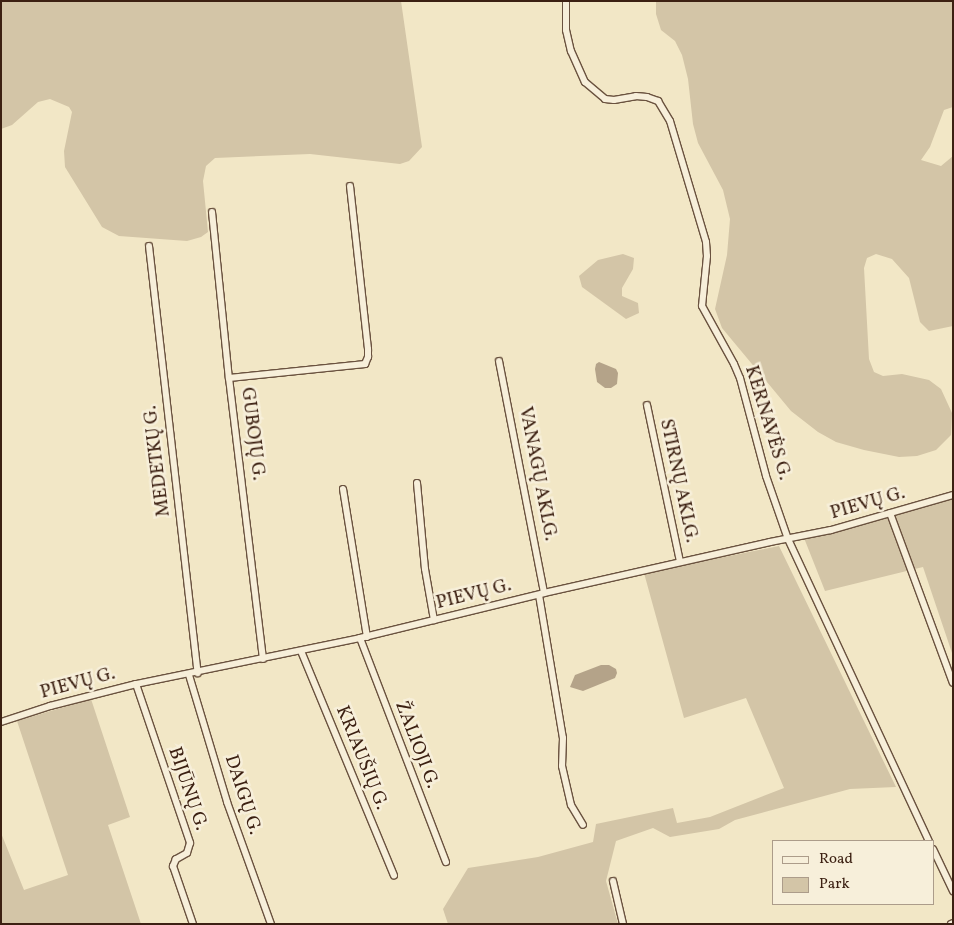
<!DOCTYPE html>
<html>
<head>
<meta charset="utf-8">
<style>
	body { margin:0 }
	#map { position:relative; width:954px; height:925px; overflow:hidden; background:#f2e7c6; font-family:Vollkorn,serif }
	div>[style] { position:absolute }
	.green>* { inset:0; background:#d3c5a7 }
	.water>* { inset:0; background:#b4a389 }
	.roads { filter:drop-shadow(1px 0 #6a523f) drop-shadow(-1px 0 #6a523f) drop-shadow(0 1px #6a523f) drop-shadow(0 -1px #6a523f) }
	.minor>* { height:6px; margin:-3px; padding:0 3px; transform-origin:3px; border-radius:3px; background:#f7efda }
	span { translate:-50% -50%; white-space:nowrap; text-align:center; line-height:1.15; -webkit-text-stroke:5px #f7efda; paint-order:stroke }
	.street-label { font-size:19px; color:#3c2012 }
	.frame { position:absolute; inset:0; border:2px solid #3c2012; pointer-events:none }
	.legend { position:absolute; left:772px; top:840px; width:162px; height:65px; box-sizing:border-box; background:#f7efda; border:1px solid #ac9c8a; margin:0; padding:6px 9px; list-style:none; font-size:15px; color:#3c2012 }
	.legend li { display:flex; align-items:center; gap:10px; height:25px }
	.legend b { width:25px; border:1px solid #ac9c8a }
</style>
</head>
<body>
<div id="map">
	<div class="green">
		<div style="clip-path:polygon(1px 1px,401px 1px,422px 147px,409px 161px,400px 164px,310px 154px,215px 158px,206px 166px,203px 181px,208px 232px,201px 237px,187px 241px,119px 236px,102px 227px,65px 167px,64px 151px,72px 112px,69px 107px,50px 99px,38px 102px,12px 125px,1px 129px)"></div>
		<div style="clip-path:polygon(656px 1px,953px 1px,953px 107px,944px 110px,930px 147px,921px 160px,941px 166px,953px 156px,953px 326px,929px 331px,920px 322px,909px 278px,892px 259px,876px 254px,867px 258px,864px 268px,869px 359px,874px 372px,883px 376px,902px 374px,929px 380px,941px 389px,952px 413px,951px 435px,936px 450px,917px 456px,899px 457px,864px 450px,836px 442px,818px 432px,791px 411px,722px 328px,715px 309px,727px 255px,730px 219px,723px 190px,698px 143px,693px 124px,688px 79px,682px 55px,675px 41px,661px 30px,656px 14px)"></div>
		<div style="clip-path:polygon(623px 254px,634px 258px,633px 269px,622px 288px,622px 296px,638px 303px,639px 313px,626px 319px,582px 287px,579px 276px,598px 260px)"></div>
		<div style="clip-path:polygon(953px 498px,953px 656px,923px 567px,825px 591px,804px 538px)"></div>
		<div style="clip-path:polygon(779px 546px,896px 787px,850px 789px,735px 820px,719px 829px,670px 837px,653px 828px,616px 841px,606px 881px,618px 924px,448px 924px,443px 909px,468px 868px,538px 857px,593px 842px,596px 824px,673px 808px,677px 823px,710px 817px,784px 788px,746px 698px,684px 718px,644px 573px)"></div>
		<div style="clip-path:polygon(91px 699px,130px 817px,108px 825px,141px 924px,1px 924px,1px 833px,24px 890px,68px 875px,17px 721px)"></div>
	</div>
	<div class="water">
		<div style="clip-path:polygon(599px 362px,616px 369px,618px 373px,617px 384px,611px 388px,605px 388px,597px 382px,595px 369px,596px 364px)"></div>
		<div style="clip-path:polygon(601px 665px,609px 665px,616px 669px,617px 673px,615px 678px,583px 691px,570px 687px,575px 675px)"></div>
	</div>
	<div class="roads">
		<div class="minor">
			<div style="left:566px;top:1px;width:29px;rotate:90deg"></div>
			<div style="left:566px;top:30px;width:22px;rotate:77deg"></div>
			<div style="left:571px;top:51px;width:34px;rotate:66deg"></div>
			<div style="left:585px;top:82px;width:26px;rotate:40deg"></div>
			<div style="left:605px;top:99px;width:9px;rotate:6deg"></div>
			<div style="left:614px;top:100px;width:22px;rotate:-10deg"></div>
			<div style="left:636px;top:96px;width:11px;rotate:5deg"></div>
			<div style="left:647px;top:97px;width:12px;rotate:20deg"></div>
			<div style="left:658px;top:101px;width:23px;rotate:59deg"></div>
			<div style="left:670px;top:121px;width:126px;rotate:73.4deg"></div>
			<div style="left:706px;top:242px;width:14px;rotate:86deg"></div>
			<div style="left:707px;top:256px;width:50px;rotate:95.7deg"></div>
			<div style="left:702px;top:306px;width:66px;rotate:61.1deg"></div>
			<div style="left:734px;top:364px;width:15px;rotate:67deg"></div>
			<div style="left:740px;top:378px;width:101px;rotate:75.1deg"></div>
			<div style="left:766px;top:476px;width:67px;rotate:70.8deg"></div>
			<div style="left:788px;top:539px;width:333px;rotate:65deg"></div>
			<div style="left:212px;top:212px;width:167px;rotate:84.2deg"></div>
			<div style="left:229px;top:378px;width:283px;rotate:83.1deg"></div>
			<div style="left:149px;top:246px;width:430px;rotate:83.5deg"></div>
			<div style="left:499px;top:361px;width:236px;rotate:79deg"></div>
			<div style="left:229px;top:378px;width:137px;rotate:-5.9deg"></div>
			<div style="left:365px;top:364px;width:8px;rotate:-67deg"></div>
			<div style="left:368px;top:357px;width:8px;rotate:-90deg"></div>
			<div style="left:368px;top:349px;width:164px;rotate:-96.3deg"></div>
			<div style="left:647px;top:405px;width:160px;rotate:78.1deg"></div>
			<div style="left:417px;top:483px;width:86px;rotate:84.7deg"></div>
			<div style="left:425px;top:569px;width:52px;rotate:80deg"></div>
			<div style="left:343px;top:489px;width:150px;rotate:80.8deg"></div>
			<div style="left:890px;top:513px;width:181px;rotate:69.7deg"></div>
			<div style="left:539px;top:595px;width:145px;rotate:80.5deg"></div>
			<div style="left:563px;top:738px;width:28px;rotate:92deg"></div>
			<div style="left:562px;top:766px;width:40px;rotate:77deg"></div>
			<div style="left:571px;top:805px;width:23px;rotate:59deg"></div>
			<div style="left:360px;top:638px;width:240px;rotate:69deg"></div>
			<div style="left:301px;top:651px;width:243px;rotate:67.5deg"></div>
			<div style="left:189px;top:675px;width:133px;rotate:73.3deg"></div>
			<div style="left:227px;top:802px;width:130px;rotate:70.2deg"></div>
			<div style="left:136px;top:684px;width:168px;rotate:71.2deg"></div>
			<div style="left:190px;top:843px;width:10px;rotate:107deg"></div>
			<div style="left:187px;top:853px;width:13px;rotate:151deg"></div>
			<div style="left:176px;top:859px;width:8px;rotate:113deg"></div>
			<div style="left:173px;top:866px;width:61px;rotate:71deg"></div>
			<div style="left:1px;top:722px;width:52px;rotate:-18.1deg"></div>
			<div style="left:50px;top:706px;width:89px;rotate:-14.3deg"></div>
			<div style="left:136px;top:684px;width:229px;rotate:-11.6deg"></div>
			<div style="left:360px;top:638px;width:189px;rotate:-13.7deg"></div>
			<div style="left:544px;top:593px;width:232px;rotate:-12.7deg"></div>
			<div style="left:770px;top:542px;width:62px;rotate:-11.1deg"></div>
			<div style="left:831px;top:530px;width:127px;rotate:-16deg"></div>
			<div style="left:933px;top:849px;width:47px;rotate:64.5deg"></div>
			<div style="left:613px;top:881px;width:44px;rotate:76.9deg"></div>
			<div style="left:951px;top:924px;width:2px;rotate:-27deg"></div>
		</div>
	</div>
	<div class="street-label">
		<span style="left:767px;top:423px;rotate:73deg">KERNAVĖS G.</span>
		<span style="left:252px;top:434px;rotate:83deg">GUBOJŲ G.</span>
		<span style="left:158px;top:461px;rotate:-97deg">MEDETKŲ G.</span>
		<span style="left:537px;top:474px;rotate:79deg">VANAGŲ AKLG.</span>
		<span style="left:678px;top:481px;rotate:78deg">STIRNŲ AKLG.</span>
		<span style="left:868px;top:504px;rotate:-16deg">PIEVŲ G.</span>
		<span style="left:474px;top:595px;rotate:-14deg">PIEVŲ G.</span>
		<span style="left:78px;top:684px;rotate:-15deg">PIEVŲ G.</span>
		<span style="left:416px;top:745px;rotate:69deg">ŽALIOJI G.</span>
		<span style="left:361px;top:758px;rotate:68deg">KRIAUŠIŲ G.</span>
		<span style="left:187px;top:789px;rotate:71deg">BIJŪNŲ G.</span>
		<span style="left:242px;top:795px;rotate:72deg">DAIGŲ G.</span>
	</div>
	<div class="frame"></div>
	<ul class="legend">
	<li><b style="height:6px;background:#f7efda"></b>Road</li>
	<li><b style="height:14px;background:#d3c5a7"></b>Park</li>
	</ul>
</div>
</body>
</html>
